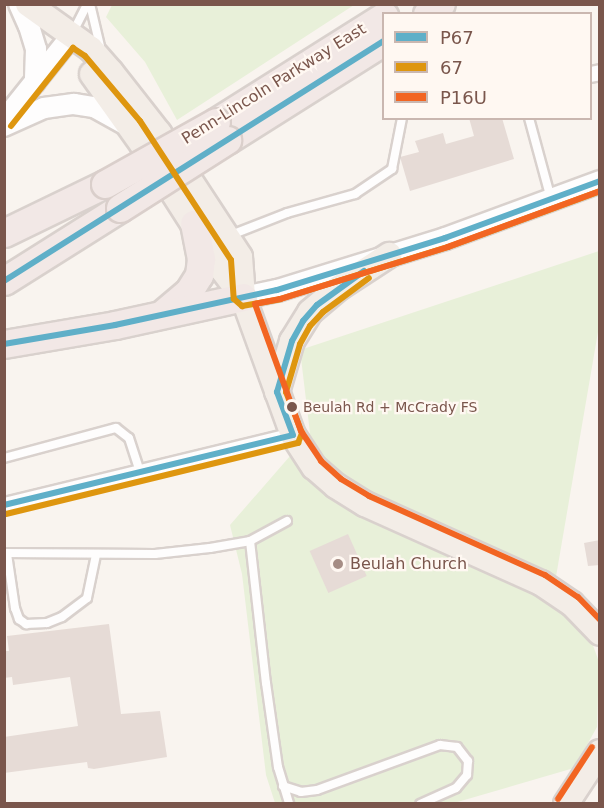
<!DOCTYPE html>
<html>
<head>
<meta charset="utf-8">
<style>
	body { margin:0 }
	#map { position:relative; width:604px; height:808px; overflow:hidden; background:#f9f4ef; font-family:"DejaVu Sans",sans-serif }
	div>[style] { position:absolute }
	.green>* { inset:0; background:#e8f0d9 }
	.building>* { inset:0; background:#e6dbd6; transform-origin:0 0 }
	.roads { filter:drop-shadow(2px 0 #d9d1cd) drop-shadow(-2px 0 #d9d1cd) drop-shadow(0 2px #d9d1cd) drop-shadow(0 -2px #d9d1cd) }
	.service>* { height:8px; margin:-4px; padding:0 4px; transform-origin:4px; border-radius:4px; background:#fefdfd }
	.minor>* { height:15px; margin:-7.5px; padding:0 7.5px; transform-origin:7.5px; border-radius:7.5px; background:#fefdfd }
	.tertiary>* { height:20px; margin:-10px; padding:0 10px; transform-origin:10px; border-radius:10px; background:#fefdfd }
	.secondary>* { height:21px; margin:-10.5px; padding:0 10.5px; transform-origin:10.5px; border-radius:10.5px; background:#fefdfd }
	.primary>* { height:24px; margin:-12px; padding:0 12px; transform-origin:12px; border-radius:12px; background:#f3ede7 }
	.motorway>* { height:27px; margin:-13.5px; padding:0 13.5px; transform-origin:13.5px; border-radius:13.5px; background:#f2e8e6 }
	.bridges { filter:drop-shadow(2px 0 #dacfcb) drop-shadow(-2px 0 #dacfcb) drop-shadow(0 2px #dacfcb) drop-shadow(0 -2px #dacfcb) }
	.motorway-bridge>* { height:27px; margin:-13.5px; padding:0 13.5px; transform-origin:13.5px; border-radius:13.5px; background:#f2e8e6 }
	.bus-1>* { height:6px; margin:-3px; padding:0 3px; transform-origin:3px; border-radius:3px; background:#5fafc8 }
	.bus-2>* { height:6px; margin:-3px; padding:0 3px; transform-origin:3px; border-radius:3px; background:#de960f }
	.bus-3>* { height:6px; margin:-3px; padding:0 3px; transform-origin:3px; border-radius:3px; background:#f26522 }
	.dots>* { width:16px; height:16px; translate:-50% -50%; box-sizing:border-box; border:3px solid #fff8f2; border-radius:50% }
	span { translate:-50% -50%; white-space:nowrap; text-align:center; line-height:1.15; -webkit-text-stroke:4.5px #fff8f2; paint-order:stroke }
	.bus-label { font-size:14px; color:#7a564c }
	.left { translate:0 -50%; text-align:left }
	.street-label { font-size:16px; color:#7a564c }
	.poi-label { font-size:16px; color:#7a564c }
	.frame { position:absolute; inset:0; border:6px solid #7a564c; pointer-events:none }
	.legend { position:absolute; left:382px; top:12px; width:210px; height:108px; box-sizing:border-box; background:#fff8f2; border:2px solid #cab7b0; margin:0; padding:8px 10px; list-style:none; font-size:18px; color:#7a564c }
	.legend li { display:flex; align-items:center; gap:12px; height:30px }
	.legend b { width:30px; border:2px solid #cab7b0 }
</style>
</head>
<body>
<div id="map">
	<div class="green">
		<div style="clip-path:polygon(112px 5px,112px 4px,354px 5px,177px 120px,145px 62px,106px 17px)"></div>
		<div style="clip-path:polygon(599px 251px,599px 326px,552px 600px,590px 637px,599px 662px,597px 727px,574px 768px,454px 803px,275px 803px,266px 775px,242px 574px,230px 525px,310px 433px,300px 350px)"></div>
	</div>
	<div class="building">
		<div style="clip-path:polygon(469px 118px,502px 118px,514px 159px,410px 191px,400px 157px,419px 152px,415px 141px,443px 133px,446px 144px,474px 136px)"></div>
		<div style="left:348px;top:534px;width:46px;height:42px;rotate:66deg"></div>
		<div style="clip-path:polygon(600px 540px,600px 565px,588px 566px,584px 543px)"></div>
		<div style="clip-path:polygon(109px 624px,121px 714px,160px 711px,167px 757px,94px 769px,88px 768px,87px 762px,4px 773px,4px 737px,78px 726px,70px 677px,13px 685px,12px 677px,4px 678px,4px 651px,9px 651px,7px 636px)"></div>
	</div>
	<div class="roads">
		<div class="service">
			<div style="left:90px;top:4px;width:43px;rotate:76.6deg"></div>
			<div style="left:73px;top:32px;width:31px;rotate:-63deg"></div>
			<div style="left:529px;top:118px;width:84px;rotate:74.8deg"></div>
			<div style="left:231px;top:235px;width:60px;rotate:-21.4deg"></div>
			<div style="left:287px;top:213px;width:71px;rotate:-15.6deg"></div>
			<div style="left:355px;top:194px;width:45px;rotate:-34deg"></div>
			<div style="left:392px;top:169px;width:52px;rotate:-78.9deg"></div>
			<div style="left:4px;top:458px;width:116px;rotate:-15deg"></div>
			<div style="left:116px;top:428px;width:16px;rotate:38deg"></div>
			<div style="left:129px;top:438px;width:36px;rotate:72deg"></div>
			<div style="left:250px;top:541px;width:143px;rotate:83.6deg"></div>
			<div style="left:266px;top:683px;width:85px;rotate:81.9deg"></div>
			<div style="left:278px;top:767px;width:39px;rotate:73deg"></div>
			<div style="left:4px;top:553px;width:151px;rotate:0.4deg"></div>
			<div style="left:155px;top:554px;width:55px;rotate:-6.2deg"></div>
			<div style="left:210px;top:548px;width:41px;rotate:-9.9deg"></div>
			<div style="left:250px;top:541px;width:42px;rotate:-28.4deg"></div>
			<div style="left:7px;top:554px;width:55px;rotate:81.6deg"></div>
			<div style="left:15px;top:608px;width:12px;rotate:70deg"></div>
			<div style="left:19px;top:619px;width:9px;rotate:36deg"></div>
			<div style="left:26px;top:624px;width:21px;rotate:-3deg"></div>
			<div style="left:47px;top:623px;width:16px;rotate:-22deg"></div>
			<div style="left:62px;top:617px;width:31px;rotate:-37deg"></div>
			<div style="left:87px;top:598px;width:44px;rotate:-78.2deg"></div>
			<div style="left:283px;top:786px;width:19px;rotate:18deg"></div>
			<div style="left:301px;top:792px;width:16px;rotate:-7deg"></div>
			<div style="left:317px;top:790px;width:131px;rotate:-20.1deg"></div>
			<div style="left:440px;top:745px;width:17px;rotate:7deg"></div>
			<div style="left:457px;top:747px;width:18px;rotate:52deg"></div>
			<div style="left:468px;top:761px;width:14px;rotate:94deg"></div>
			<div style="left:467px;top:775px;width:17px;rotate:130deg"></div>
			<div style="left:456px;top:788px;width:39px;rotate:156deg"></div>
		</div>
		<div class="minor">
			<div style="left:590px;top:74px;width:10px;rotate:-11deg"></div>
			<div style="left:4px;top:505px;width:297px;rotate:-13.6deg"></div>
		</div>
		<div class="tertiary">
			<div style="left:19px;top:4px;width:24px;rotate:66deg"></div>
			<div style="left:29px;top:26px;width:24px;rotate:73deg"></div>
			<div style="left:36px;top:49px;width:33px;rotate:92deg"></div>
			<div style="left:4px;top:120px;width:107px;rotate:-51.4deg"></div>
			<div style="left:4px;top:126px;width:44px;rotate:-24.2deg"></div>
			<div style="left:44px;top:108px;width:30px;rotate:-8deg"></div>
			<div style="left:74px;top:104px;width:20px;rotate:9deg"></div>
			<div style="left:94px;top:107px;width:35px;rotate:29deg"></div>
		</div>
		<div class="secondary">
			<div style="left:243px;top:297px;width:35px;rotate:-12deg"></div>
			<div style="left:277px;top:290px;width:176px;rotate:-17.2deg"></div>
			<div style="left:445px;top:238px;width:165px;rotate:-20.2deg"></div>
		</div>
		<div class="primary">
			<div style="left:28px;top:4px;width:77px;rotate:35.5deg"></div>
			<div style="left:91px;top:49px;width:30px;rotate:49deg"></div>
			<div style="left:111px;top:72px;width:78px;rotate:51.8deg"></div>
			<div style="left:159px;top:133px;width:148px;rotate:56.8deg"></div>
			<div style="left:240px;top:257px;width:40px;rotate:85.7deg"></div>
			<div style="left:243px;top:297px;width:147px;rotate:70.1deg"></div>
			<div style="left:293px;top:435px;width:38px;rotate:57deg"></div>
			<div style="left:314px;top:467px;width:29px;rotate:41deg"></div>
			<div style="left:336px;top:486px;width:34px;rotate:32deg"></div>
			<div style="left:365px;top:504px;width:193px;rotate:24.2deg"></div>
			<div style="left:541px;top:583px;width:37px;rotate:34deg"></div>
			<div style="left:572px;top:604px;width:40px;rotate:46deg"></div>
			<div style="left:92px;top:74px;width:86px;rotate:54.5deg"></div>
			<div style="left:142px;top:144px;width:148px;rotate:57.4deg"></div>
			<div style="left:222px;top:269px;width:35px;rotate:53deg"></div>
			<div style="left:277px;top:392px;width:53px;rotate:-73.6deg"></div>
			<div style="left:292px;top:341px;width:34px;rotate:-58deg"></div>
			<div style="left:310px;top:312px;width:39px;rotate:-40deg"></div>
			<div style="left:340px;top:287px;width:59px;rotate:-33.1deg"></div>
			<div style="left:566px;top:804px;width:62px;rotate:-56.8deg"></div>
		</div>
		<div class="motorway">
			<div style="left:427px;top:14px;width:17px;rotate:-36deg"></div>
			<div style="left:216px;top:122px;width:199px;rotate:-32.2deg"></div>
			<div style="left:227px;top:140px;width:186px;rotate:-32.2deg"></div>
			<div style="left:4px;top:233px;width:112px;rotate:-25.9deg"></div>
			<div style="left:4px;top:281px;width:137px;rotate:-32.2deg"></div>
			<div style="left:163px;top:313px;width:34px;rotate:-40deg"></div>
			<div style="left:189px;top:291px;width:19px;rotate:-58deg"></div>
			<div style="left:199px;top:275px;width:16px;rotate:-83deg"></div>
			<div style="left:201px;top:259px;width:36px;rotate:-101deg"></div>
			<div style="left:4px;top:344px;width:113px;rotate:-9.7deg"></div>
			<div style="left:115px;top:325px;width:131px;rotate:-12.3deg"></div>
		</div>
	</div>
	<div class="bridges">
		<div class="motorway-bridge">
			<div style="left:105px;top:184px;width:127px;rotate:-29.2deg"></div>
			<div style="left:120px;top:208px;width:127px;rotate:-32.4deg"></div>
		</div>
	</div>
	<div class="bus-1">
		<div style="left:4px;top:281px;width:449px;rotate:-32.3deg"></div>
		<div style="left:4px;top:344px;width:113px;rotate:-9.7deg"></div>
		<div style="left:115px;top:325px;width:166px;rotate:-12.2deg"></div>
		<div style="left:277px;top:290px;width:176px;rotate:-17.2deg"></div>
		<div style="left:445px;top:238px;width:165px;rotate:-20.2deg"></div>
		<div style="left:4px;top:505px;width:297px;rotate:-13.6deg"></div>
		<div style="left:293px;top:435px;width:46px;rotate:-110.4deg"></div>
		<div style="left:277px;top:392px;width:53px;rotate:-73.6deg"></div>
		<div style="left:292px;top:341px;width:23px;rotate:-61deg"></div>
		<div style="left:303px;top:321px;width:21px;rotate:-49deg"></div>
		<div style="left:317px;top:305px;width:58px;rotate:-35.9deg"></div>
	</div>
	<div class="bus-2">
		<div style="left:11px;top:126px;width:100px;rotate:-51.5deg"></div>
		<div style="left:73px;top:48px;width:14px;rotate:34deg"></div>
		<div style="left:85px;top:56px;width:85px;rotate:49.8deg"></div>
		<div style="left:140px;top:121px;width:166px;rotate:56.8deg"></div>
		<div style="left:231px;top:260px;width:39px;rotate:86deg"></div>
		<div style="left:234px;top:299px;width:11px;rotate:41deg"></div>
		<div style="left:242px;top:306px;width:39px;rotate:-10deg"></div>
		<div style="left:280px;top:299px;width:176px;rotate:-17.2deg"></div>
		<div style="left:448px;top:247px;width:162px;rotate:-20.2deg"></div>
		<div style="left:6px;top:514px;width:301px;rotate:-13.7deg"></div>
		<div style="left:298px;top:443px;width:11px;rotate:-68deg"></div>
		<div style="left:302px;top:433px;width:44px;rotate:-111.3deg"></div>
		<div style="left:286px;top:392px;width:50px;rotate:-73.7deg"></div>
		<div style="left:300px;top:344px;width:21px;rotate:-61deg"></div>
		<div style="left:310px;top:326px;width:19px;rotate:-47deg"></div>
		<div style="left:323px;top:312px;width:57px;rotate:-36.5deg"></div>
	</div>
	<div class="bus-3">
		<div style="left:600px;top:191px;width:162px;rotate:159.8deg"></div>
		<div style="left:448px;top:247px;width:176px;rotate:162.8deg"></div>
		<div style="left:280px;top:299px;width:25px;rotate:169deg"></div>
		<div style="left:255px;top:304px;width:135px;rotate:70.1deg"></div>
		<div style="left:301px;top:431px;width:36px;rotate:56deg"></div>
		<div style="left:321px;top:461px;width:27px;rotate:42deg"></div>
		<div style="left:341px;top:479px;width:33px;rotate:31deg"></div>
		<div style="left:369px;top:496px;width:193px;rotate:24.2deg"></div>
		<div style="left:545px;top:575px;width:40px;rotate:34deg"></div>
		<div style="left:578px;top:597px;width:32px;rotate:46deg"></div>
		<div style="left:558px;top:799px;width:62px;rotate:-56.8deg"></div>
	</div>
	<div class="dots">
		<div style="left:292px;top:407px;background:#7a564c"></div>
		<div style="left:338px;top:564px;background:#a68d85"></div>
	</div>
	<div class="bus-label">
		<span class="left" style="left:303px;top:407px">Beulah Rd + McCrady FS</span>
	</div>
	<div class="street-label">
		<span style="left:274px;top:84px;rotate:-32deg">Penn-Lincoln Parkway East</span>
	</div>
	<div class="poi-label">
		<span class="left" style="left:350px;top:564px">Beulah Church</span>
	</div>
	<div class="frame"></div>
	<ul class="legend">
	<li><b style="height:8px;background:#5fafc8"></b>P67</li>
	<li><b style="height:8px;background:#de960f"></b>67</li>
	<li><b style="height:8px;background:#f26522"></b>P16U</li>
	</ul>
</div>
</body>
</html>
